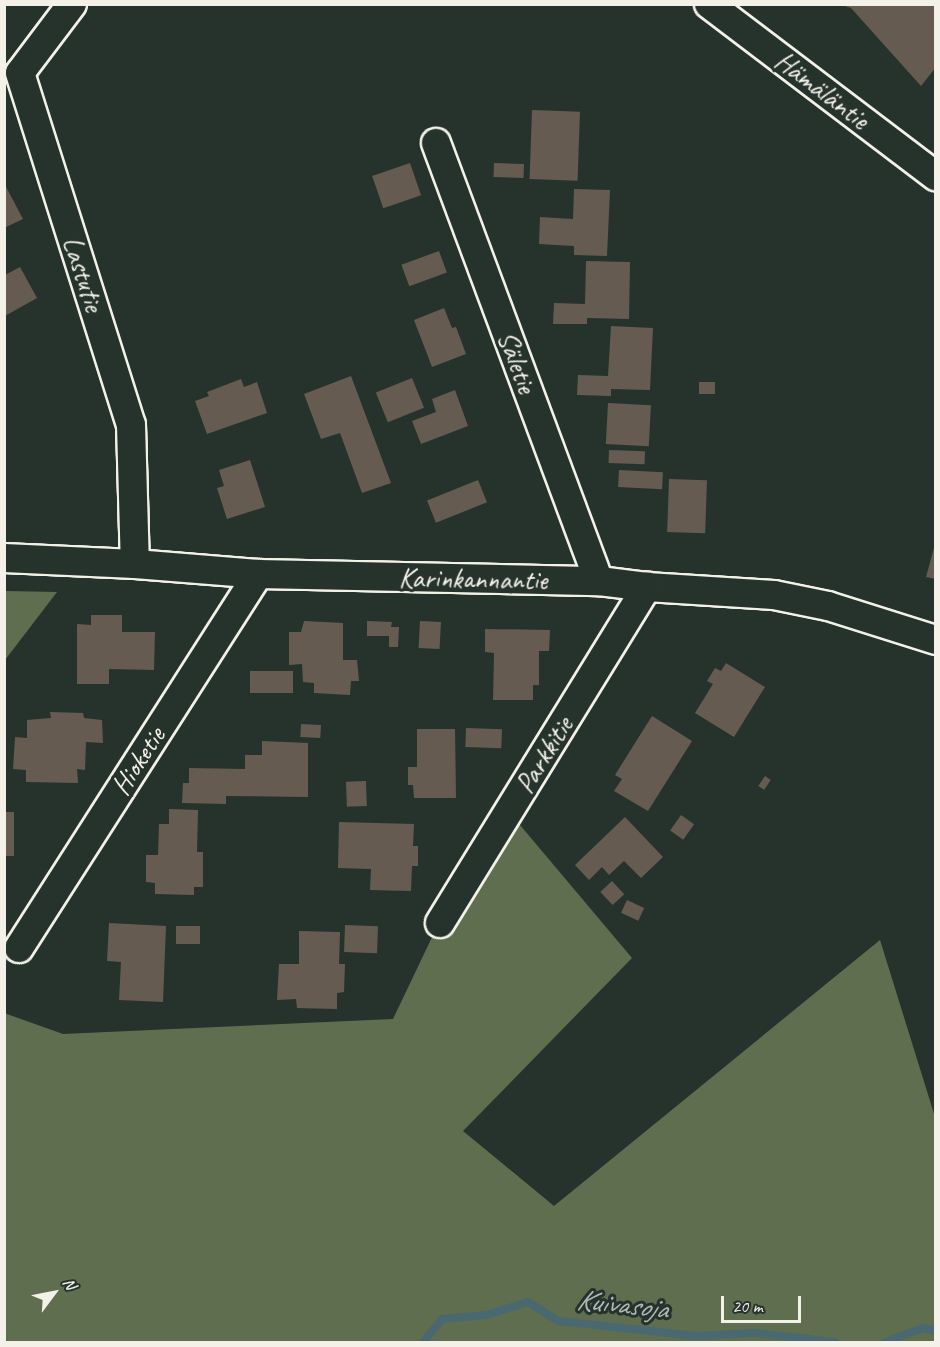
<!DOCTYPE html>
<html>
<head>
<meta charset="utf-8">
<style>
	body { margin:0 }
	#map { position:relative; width:940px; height:1347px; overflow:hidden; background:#26332d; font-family:Caveat,sans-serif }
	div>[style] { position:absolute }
	.green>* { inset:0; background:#606e50 }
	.stream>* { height:8px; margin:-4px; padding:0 4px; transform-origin:4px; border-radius:4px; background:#496870 }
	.building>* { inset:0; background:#665b51; transform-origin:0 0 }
	.roads { filter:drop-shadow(2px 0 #f4f1e8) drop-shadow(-2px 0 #f4f1e8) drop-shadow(0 2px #f4f1e8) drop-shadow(0 -2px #f4f1e8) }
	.minor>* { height:28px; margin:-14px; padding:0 14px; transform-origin:14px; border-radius:14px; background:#26332d }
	span { translate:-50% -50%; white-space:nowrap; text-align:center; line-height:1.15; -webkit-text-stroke:6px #26332d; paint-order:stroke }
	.street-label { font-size:28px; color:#f4f1e8 }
	.water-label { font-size:30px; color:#b0bab8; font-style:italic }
	.frame { position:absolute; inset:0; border:6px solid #f4f1e8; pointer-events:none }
	.north { position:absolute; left:24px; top:1263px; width:60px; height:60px; -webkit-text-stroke:4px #26332d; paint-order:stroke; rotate:58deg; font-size:16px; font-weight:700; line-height:24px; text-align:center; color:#f4f1e8 }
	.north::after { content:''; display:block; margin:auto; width:21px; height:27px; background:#f4f1e8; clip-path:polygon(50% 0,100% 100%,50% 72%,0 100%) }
	.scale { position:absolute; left:721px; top:1296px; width:80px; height:27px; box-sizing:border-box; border:3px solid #f4f1e8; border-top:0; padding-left:8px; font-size:18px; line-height:21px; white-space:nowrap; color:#f4f1e8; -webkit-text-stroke:4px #26332d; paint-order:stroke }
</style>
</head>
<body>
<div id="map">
	<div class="green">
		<div style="clip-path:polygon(5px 591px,57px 592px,5px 660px,4px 591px)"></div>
		<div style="clip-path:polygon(498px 799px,632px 958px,463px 1131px,554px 1206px,880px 940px,935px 1117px,935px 1342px,5px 1342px,4px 1013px,63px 1034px,393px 1019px)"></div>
	</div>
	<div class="stream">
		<div style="left:423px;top:1342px;width:30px;rotate:-50deg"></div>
		<div style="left:442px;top:1319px;width:44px;rotate:-5.2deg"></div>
		<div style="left:486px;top:1315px;width:44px;rotate:-17.2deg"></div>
		<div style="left:528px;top:1302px;width:36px;rotate:32deg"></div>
		<div style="left:559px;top:1321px;width:138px;rotate:6.2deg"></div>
		<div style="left:696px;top:1336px;width:59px;rotate:-2.9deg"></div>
		<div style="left:755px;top:1333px;width:80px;rotate:6.5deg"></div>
		<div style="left:885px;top:1342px;width:40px;rotate:-20.2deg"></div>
		<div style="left:923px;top:1328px;width:13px;rotate:13deg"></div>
	</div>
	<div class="building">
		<div style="clip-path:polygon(936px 4px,936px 67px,921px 86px,851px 8px,842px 5px)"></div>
		<div style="left:532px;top:110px;width:48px;height:69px;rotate:2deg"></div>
		<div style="left:410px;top:163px;width:34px;height:40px;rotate:71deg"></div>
		<div style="left:494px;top:163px;width:30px;height:14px;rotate:2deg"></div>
		<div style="clip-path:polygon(4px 183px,23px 219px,4px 228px)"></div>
		<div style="clip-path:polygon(574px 189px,610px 190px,607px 256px,574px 255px,574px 246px,539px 244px,540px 217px,573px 219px)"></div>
		<div style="left:439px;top:251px;width:23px;height:40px;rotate:70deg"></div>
		<div style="clip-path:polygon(586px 261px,630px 262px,629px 319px,587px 318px,587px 324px,553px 324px,554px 303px,585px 304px)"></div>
		<div style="clip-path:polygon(20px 267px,37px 298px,5px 316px,5px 275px)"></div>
		<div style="clip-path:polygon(444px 308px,452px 328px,456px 327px,466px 354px,432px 367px,414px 320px)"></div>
		<div style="clip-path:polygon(611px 326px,653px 328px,650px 390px,611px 389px,611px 396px,577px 395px,578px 375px,608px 376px)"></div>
		<div style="clip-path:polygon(351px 376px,391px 483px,362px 493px,340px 433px,321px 439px,304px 394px)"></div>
		<div style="left:412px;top:378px;width:32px;height:39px;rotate:68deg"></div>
		<div style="clip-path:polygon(241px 379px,244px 387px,257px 382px,267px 413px,207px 434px,195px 401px,209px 396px,207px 392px)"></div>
		<div style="left:699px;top:382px;width:16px;height:12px"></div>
		<div style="clip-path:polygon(455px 390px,468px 426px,421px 444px,412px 421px,436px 412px,432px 399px)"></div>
		<div style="left:608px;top:403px;width:43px;height:41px;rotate:3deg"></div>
		<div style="left:609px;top:450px;width:36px;height:13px;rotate:2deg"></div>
		<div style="clip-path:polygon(250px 460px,265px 507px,227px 519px,217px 488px,224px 486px,219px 470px)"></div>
		<div style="left:619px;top:470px;width:44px;height:17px;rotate:3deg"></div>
		<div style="left:669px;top:479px;width:38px;height:53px;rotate:2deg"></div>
		<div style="left:478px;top:480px;width:24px;height:55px;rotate:68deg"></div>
		<div style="clip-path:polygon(935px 544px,936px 544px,936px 579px,926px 577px)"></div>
		<div style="clip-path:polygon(91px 615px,122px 615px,122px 632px,155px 632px,154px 670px,109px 669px,109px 684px,77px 684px,77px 624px,91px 625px)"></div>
		<div style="clip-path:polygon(304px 621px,343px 623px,343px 660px,357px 660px,359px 681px,351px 681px,350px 695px,314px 693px,314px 683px,303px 682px,302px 664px,289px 665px,289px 632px,301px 632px)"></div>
		<div style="clip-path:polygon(367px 621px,392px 622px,391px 627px,399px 627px,398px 647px,389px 647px,389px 636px,367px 636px)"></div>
		<div style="left:420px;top:621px;width:21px;height:27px;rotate:3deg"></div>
		<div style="clip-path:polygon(485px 629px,550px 630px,549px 651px,539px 651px,539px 685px,533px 685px,533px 700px,493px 700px,494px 653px,485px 652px)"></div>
		<div style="clip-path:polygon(726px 663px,765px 687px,734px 737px,695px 713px,713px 684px,707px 681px,715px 668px,721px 671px)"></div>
		<div style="left:250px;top:671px;width:43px;height:22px"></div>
		<div style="clip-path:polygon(50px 712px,83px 713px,84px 718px,102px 720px,103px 743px,86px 742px,85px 770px,77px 769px,78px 783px,26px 782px,26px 770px,13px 769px,15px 737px,27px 738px,27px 720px,51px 718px)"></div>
		<div style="clip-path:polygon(652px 716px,692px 741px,648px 811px,614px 791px,622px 779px,615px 775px)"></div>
		<div style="left:301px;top:724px;width:20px;height:13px;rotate:3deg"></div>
		<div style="left:466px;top:728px;width:36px;height:19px;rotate:2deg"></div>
		<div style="clip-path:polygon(417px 729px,455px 729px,456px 798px,414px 798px,413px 785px,408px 785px,408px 767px,417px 767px)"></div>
		<div style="clip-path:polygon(262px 741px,308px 743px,308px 797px,226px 796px,226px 804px,182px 803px,183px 783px,189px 783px,189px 768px,245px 769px,245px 755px,262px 755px)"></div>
		<div style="left:765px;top:776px;width:7px;height:12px;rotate:34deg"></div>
		<div style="left:366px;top:781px;width:25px;height:20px;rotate:88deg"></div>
		<div style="clip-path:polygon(169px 809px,198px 810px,197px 852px,203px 852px,203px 887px,194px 887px,194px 895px,155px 894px,155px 883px,146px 882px,146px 855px,158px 855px,159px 824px,169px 824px)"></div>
		<div style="left:4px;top:812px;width:10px;height:44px"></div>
		<div style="left:681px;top:815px;width:16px;height:19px;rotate:35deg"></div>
		<div style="clip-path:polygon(625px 817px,663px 857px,641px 878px,624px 861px,609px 875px,602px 867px,589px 880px,575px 865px)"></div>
		<div style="clip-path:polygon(339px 822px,414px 824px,413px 846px,418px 846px,418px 866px,412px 866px,411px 891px,370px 890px,371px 869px,338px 868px)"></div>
		<div style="left:612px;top:881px;width:18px;height:16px;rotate:47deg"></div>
		<div style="left:627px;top:900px;width:19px;height:14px;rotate:25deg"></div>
		<div style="clip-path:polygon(109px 923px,166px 926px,163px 1002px,119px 1000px,121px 962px,107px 961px)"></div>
		<div style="left:345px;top:925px;width:33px;height:27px;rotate:2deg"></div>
		<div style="left:176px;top:926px;width:24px;height:18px"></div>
		<div style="clip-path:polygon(299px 931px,340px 932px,339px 964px,345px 964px,344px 992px,337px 993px,337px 1009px,297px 1008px,296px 999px,277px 1000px,279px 964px,299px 964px)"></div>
	</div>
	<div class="roads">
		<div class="minor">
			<div style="left:72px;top:4px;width:86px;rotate:127deg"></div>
			<div style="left:20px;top:73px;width:369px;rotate:72.5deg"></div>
			<div style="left:131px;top:425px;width:139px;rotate:88.4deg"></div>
			<div style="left:709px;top:4px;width:285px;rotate:37.2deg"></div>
			<div style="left:436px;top:143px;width:467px;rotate:69.6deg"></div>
			<div style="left:4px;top:558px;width:131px;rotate:2.6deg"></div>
			<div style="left:135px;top:564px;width:123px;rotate:4.6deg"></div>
			<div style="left:258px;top:574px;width:341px;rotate:1.2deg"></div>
			<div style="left:599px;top:581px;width:48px;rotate:7.1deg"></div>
			<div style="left:647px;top:587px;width:127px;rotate:3.6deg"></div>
			<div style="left:774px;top:595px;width:55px;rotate:11.5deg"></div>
			<div style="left:828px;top:606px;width:113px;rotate:17.5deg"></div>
			<div style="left:440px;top:923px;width:395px;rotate:-58.4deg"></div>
			<div style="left:19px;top:948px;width:444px;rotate:-57.4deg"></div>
		</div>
	</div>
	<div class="street-label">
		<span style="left:822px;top:90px;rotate:37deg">Hämäläntie</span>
		<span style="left:83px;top:274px;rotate:72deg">Lastutie</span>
		<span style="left:517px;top:362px;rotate:70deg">Säletie</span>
		<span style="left:473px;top:579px;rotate:1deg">Karinkannantie</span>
		<span style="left:544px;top:755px;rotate:-58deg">Parkkitie</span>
		<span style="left:138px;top:761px;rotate:-57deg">Hioketie</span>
	</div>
	<div class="water-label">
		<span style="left:622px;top:1304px;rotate:6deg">Kuivasoja</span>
	</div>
	<div class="frame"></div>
	<div class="north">N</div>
	<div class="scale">20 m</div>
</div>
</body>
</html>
